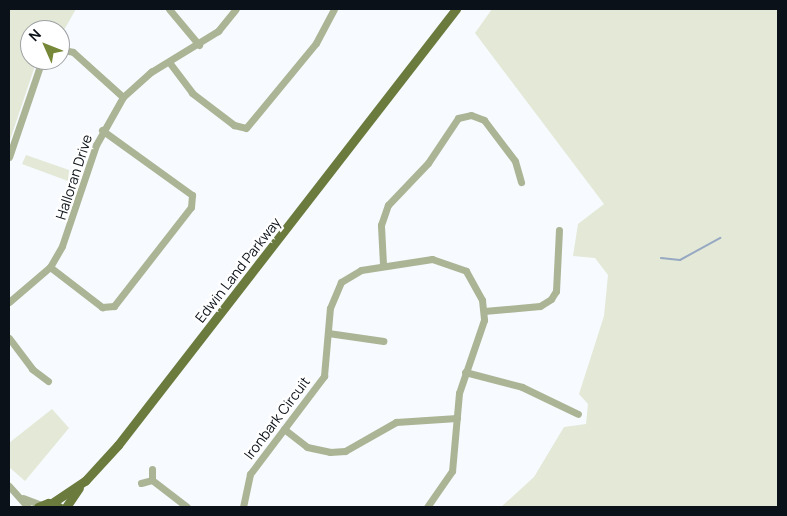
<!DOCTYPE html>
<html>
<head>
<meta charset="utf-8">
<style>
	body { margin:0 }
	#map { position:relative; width:787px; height:516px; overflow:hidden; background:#f7faff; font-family:Manrope,sans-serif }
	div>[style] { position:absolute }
	.green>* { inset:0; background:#e3e9d6 }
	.stream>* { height:2px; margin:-1px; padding:0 1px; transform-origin:1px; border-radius:1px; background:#97a9c2 }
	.minor>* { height:7px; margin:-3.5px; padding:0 3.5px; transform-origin:3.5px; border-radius:3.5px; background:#abb494 }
	.major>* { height:9px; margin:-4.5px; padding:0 4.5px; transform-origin:4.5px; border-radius:4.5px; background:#6b7a3d }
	span { translate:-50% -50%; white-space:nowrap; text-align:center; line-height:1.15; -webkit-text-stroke:4.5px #fff; paint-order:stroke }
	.street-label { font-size:14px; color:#0b1118 }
	.frame { position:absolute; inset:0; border:10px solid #0b1118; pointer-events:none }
	.north { position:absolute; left:20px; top:20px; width:50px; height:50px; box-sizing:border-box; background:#fff; border:1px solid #9da0a3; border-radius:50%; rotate:314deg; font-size:14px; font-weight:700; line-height:20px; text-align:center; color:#0b1118 }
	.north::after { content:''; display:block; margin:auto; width:18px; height:22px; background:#768838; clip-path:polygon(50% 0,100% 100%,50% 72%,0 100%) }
</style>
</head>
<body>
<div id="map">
	<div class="green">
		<div style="clip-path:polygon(9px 9px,76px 9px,60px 37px,60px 30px,30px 30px,30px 60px,37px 60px,9px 143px)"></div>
		<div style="clip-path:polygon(492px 9px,778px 9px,778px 507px,501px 507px,534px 477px,564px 427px,586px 424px,588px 404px,579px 394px,604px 316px,608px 275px,595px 258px,573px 256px,578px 224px,604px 204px,475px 33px)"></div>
		<div style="clip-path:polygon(26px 155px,69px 170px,68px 181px,22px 164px)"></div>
		<div style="clip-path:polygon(52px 409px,69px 428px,25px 481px,9px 467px,9px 443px)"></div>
	</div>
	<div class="stream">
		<div style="left:661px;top:258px;width:19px;rotate:6deg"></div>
		<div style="left:680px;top:260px;width:46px;rotate:-28.8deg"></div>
	</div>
	<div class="minor">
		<div style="left:169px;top:9px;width:47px;rotate:50.2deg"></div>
		<div style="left:60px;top:49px;width:13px;rotate:13deg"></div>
		<div style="left:73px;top:52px;width:67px;rotate:42deg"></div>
		<div style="left:169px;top:62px;width:39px;rotate:53deg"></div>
		<div style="left:192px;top:93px;width:53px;rotate:37.3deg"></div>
		<div style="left:234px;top:125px;width:12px;rotate:14deg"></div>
		<div style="left:246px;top:128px;width:110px;rotate:-50.5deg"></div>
		<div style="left:316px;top:43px;width:38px;rotate:-62deg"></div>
		<div style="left:9px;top:157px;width:102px;rotate:-71.2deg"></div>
		<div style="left:383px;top:264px;width:39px;rotate:-93deg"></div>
		<div style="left:381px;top:225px;width:21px;rotate:-71deg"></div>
		<div style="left:388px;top:205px;width:58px;rotate:-46.4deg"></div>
		<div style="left:428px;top:163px;width:54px;rotate:-56.3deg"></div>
		<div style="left:458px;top:118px;width:13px;rotate:-13deg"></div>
		<div style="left:471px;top:115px;width:14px;rotate:21deg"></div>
		<div style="left:484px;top:120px;width:51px;rotate:52.9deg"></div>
		<div style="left:515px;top:161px;width:22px;rotate:74deg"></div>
		<div style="left:50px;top:267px;width:66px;rotate:37.6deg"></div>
		<div style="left:102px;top:307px;width:12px;rotate:-5deg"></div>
		<div style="left:114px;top:306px;width:125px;rotate:-52.1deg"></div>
		<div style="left:191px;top:207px;width:12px;rotate:-85deg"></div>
		<div style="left:192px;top:195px;width:111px;rotate:-144.2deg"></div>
		<div style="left:9px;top:302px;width:54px;rotate:-40.5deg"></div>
		<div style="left:50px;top:267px;width:24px;rotate:-60deg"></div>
		<div style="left:62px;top:246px;width:107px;rotate:-71.4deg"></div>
		<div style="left:96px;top:145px;width:55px;rotate:-60.6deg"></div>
		<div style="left:123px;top:97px;width:38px;rotate:-42deg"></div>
		<div style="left:151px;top:72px;width:79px;rotate:-31.5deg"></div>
		<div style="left:218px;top:31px;width:28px;rotate:-51deg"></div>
		<div style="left:484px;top:311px;width:56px;rotate:-5.1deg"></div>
		<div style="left:540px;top:306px;width:13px;rotate:-32deg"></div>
		<div style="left:551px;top:299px;width:9px;rotate:-58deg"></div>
		<div style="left:556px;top:291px;width:61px;rotate:-87.2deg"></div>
		<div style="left:328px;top:333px;width:56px;rotate:8.3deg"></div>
		<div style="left:9px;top:338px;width:39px;rotate:53deg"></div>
		<div style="left:32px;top:369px;width:20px;rotate:37deg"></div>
		<div style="left:465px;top:372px;width:59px;rotate:14.7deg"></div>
		<div style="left:522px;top:387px;width:62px;rotate:25.7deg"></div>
		<div style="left:284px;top:429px;width:29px;rotate:38deg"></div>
		<div style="left:307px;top:447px;width:24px;rotate:12deg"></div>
		<div style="left:330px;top:452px;width:15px;rotate:-4deg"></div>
		<div style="left:345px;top:451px;width:59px;rotate:-29.6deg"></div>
		<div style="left:396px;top:422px;width:61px;rotate:-3.8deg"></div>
		<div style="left:152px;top:469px;width:11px;rotate:90deg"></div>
		<div style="left:152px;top:480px;width:44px;rotate:37.6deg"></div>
		<div style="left:141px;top:483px;width:11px;rotate:-15deg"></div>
		<div style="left:9px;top:486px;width:28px;rotate:48deg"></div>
		<div style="left:23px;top:498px;width:19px;rotate:21deg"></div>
		<div style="left:243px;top:507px;width:34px;rotate:-78deg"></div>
		<div style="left:250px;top:474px;width:123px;rotate:-52.9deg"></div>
		<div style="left:324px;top:376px;width:68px;rotate:-85deg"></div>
		<div style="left:330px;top:308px;width:28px;rotate:-67deg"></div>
		<div style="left:341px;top:282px;width:23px;rotate:-31deg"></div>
		<div style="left:361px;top:270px;width:72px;rotate:-8.8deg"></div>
		<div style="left:432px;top:259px;width:36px;rotate:19deg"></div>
		<div style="left:466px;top:271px;width:33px;rotate:61deg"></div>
		<div style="left:482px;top:300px;width:20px;rotate:84deg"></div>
		<div style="left:484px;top:320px;width:77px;rotate:108.9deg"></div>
		<div style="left:459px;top:393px;width:78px;rotate:95.1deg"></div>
		<div style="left:452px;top:471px;width:44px;rotate:124.8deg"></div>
	</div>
	<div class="major">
		<div style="left:52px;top:503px;width:40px;rotate:-34deg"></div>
		<div style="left:85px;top:481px;width:49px;rotate:-47.5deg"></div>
		<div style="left:118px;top:445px;width:552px;rotate:-52.22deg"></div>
		<div style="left:38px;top:507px;width:11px;rotate:-22deg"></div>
		<div style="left:48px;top:503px;width:12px;rotate:20deg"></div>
		<div style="left:66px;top:507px;width:23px;rotate:-56deg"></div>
	</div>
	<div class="street-label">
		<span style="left:74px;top:177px;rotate:-72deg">Halloran Drive</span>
		<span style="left:238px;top:270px;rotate:-52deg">Edwin Land Parkway</span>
		<span style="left:277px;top:418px;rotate:-53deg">Ironbark Circuit</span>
	</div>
	<div class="frame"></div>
	<div class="north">N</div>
</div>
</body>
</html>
